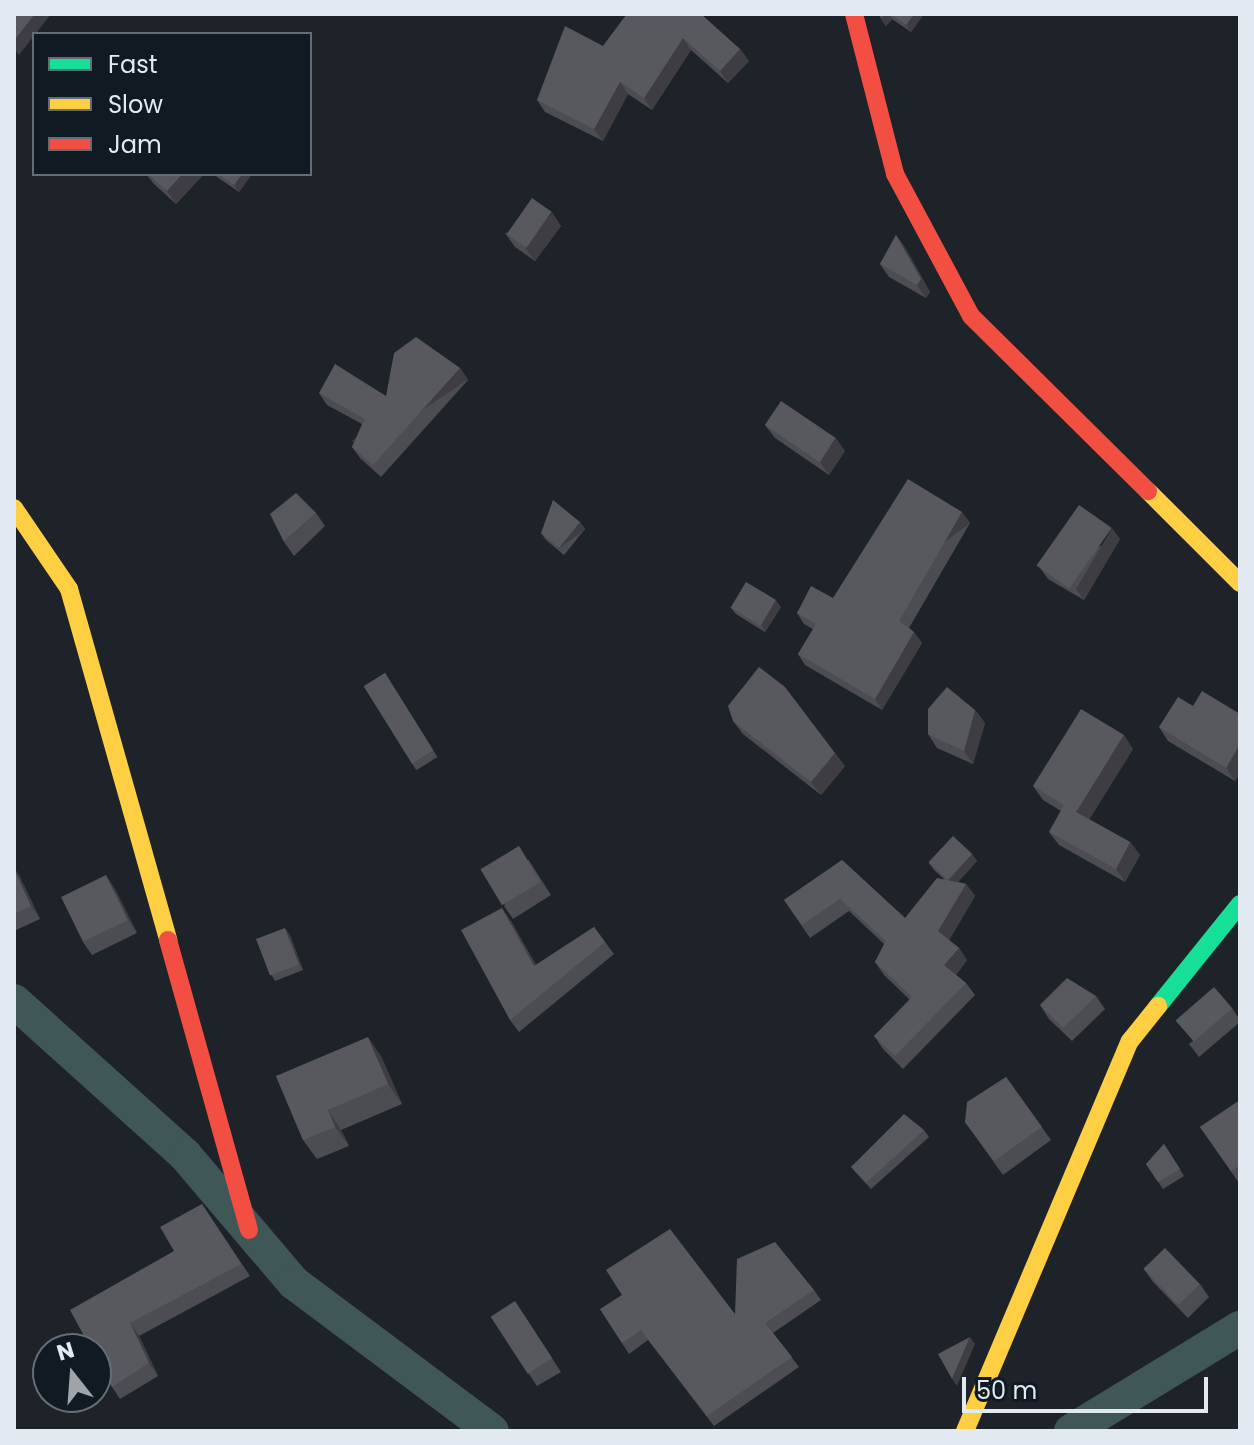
<!DOCTYPE html>
<html>
<head>
<meta charset="utf-8">
<style>
	body { margin:0 }
	#map { position:relative; width:1254px; height:1445px; overflow:hidden; background:#1e2329; font-family:Poppins,sans-serif }
	div>[style] { position:absolute }
	.street>* { height:34px; margin:-17px; padding:0 17px; transform-origin:17px; border-radius:17px; background:#3f5756 }
	.fast>* { height:18px; margin:-9px; padding:0 9px; transform-origin:9px; border-radius:9px; background:#16e098 }
	.slow>* { height:18px; margin:-9px; padding:0 9px; transform-origin:9px; border-radius:9px; background:#ffcf43 }
	.jam>* { height:18px; margin:-9px; padding:0 9px; transform-origin:9px; border-radius:9px; background:#f24e42 }
	.wall>* { inset:0; background:#4c4d52; transform-origin:0 0 }
	.shaded-wall>* { inset:0; background:#3e3e42; transform-origin:0 0 }
	.building>* { inset:0; background:#58595f; transform-origin:0 0 }
	span { translate:-50% -50%; white-space:nowrap; text-align:center; line-height:1.15; -webkit-text-stroke:6px #101a23; paint-order:stroke }
	.frame { position:absolute; inset:0; border:16px solid #e2e9f0; pointer-events:none }
	.legend { position:absolute; left:32px; top:32px; width:280px; height:144px; box-sizing:border-box; background:#101a23; border:2px solid #646d75; margin:0; padding:10px 14px; list-style:none; font-size:24px; color:#e2e9f0 }
	.legend li { display:flex; align-items:center; gap:16px; height:40px }
	.legend b { width:40px; border:2px solid #646d75 }
	.north { position:absolute; left:32px; top:1333px; width:80px; height:80px; box-sizing:border-box; background:#101a23; border:2px solid #646d75; border-radius:50%; rotate:343deg; font-size:22px; font-weight:700; line-height:32px; text-align:center; color:#e2e9f0 }
	.north::after { content:''; display:block; margin:auto; width:28px; height:36px; background:#9da4aa; clip-path:polygon(50% 0,100% 100%,50% 72%,0 100%) }
	.scale { position:absolute; left:962px; top:1377px; width:246px; height:36px; box-sizing:border-box; border:4px solid #e2e9f0; border-top:0; padding-left:10px; font-size:24px; line-height:28px; white-space:nowrap; color:#e2e9f0; -webkit-text-stroke:6px #101a23; paint-order:stroke }
</style>
</head>
<body>
<div id="map">
	<div class="street">
		<div style="left:14px;top:1001px;width:230px;rotate:42deg"></div>
		<div style="left:185px;top:1155px;width:168px;rotate:49.6deg"></div>
		<div style="left:294px;top:1283px;width:247px;rotate:36.8deg"></div>
		<div style="left:1071px;top:1431px;width:198px;rotate:-31.4deg"></div>
	</div>
	<div class="fast">
		<div style="left:1158px;top:1006px;width:131px;rotate:-51.2deg"></div>
	</div>
	<div class="slow">
		<div style="left:1148px;top:491px;width:130px;rotate:45deg"></div>
		<div style="left:14px;top:508px;width:98px;rotate:55.8deg"></div>
		<div style="left:69px;top:589px;width:365px;rotate:74.2deg"></div>
		<div style="left:965px;top:1431px;width:423px;rotate:-67.1deg"></div>
		<div style="left:1130px;top:1041px;width:45px;rotate:-51.3deg"></div>
	</div>
	<div class="jam">
		<div style="left:854px;top:14px;width:165px;rotate:75.6deg"></div>
		<div style="left:895px;top:174px;width:161px;rotate:61.8deg"></div>
		<div style="left:971px;top:316px;width:249px;rotate:44.7deg"></div>
		<div style="left:168px;top:940px;width:301px;rotate:74.4deg"></div>
	</div>
	<div class="wall">
		<div style="clip-path:polygon(627px 14px,740px 49px,749px 61px,728px 83px,691px 50px,652px 110px,628px 94px,603px 141px,545px 112px,537px 100px,603px 46px)"></div>
		<div style="clip-path:polygon(878px 14px,924px 14px,911px 32px,892px 19px,886px 26px)"></div>
		<div style="clip-path:polygon(146px 174px,204px 174px,176px 204px,154px 184px)"></div>
		<div style="clip-path:polygon(215px 174px,252px 174px,239px 192px,217px 177px)"></div>
		<div style="clip-path:polygon(561px 226px,535px 261px,515px 247px,505px 233px)"></div>
		<div style="clip-path:polygon(896px 235px,906px 249px,930px 292px,926px 298px,889px 277px,880px 264px)"></div>
		<div style="clip-path:polygon(460px 368px,468px 380px,381px 477px,360px 458px,352px 447px,362px 424px,327px 405px,319px 393px,386px 396px)"></div>
		<div style="clip-path:polygon(765px 425px,845px 451px,829px 475px,775px 438px)"></div>
		<div style="clip-path:polygon(962px 512px,970px 523px,909px 628px,914px 632px,922px 643px,882px 710px,805px 665px,798px 654px,813px 629px,804px 624px,797px 613px,833px 598px)"></div>
		<div style="clip-path:polygon(316px 513px,325px 526px,294px 556px,284px 542px)"></div>
		<div style="clip-path:polygon(580px 522px,585px 529px,564px 555px,546px 540px,541px 533px)"></div>
		<div style="clip-path:polygon(1120px 539px,1084px 600px,1048px 579px,1040px 568px)"></div>
		<div style="clip-path:polygon(781px 607px,765px 632px,736px 614px,731px 608px)"></div>
		<div style="left:385px;top:673px;width:99px;height:25px;rotate:58deg"></div>
		<div style="clip-path:polygon(1193px 706px,1240px 714px,1240px 773px,1235px 781px,1168px 741px,1159px 727px)"></div>
		<div style="clip-path:polygon(975px 710px,985px 723px,973px 764px,937px 748px,928px 734px)"></div>
		<div style="clip-path:polygon(733px 721px,845px 766px,821px 795px,743px 734px)"></div>
		<div style="clip-path:polygon(1133px 749px,1089px 819px,1130px 842px,1140px 855px,1125px 882px,1059px 845px,1049px 832px,1061px 811px,1043px 800px,1033px 786px)"></div>
		<div style="clip-path:polygon(972px 854px,977px 861px,958px 882px,966px 884px,975px 896px,949px 940px,959px 948px,967px 960px,956px 975px,966px 983px,975px 995px,903px 1069px,883px 1049px,874px 1036px,910px 1000px,884px 975px,875px 962px,884px 944px,849px 911px,810px 938px,784px 900px,842px 860px,905px 918px,944px 879px,934px 870px,929px 863px)"></div>
		<div style="clip-path:polygon(528px 859px,551px 895px,513px 919px,504px 906px)"></div>
		<div style="clip-path:polygon(14px 868px,20px 877px,40px 919px,14px 931px)"></div>
		<div style="clip-path:polygon(115px 889px,137px 933px,92px 955px,83px 942px)"></div>
		<div style="clip-path:polygon(511px 921px,536px 965px,594px 927px,614px 954px,519px 1032px,510px 1020px)"></div>
		<div style="clip-path:polygon(290px 935px,303px 970px,275px 981px,271px 974px)"></div>
		<div style="clip-path:polygon(1096px 996px,1105px 1009px,1072px 1041px,1049px 1019px,1040px 1005px)"></div>
		<div style="clip-path:polygon(1232px 1008px,1240px 1020px,1240px 1022px,1199px 1057px,1189px 1044px)"></div>
		<div style="clip-path:polygon(381px 1056px,402px 1104px,341px 1130px,349px 1146px,317px 1159px,303px 1140px,276px 1076px)"></div>
		<div style="clip-path:polygon(1006px 1077px,1051px 1140px,1003px 1175px,965px 1122px)"></div>
		<div style="clip-path:polygon(1240px 1100px,1240px 1183px,1239px 1183px,1200px 1127px)"></div>
		<div style="clip-path:polygon(924px 1130px,929px 1137px,871px 1189px,851px 1167px)"></div>
		<div style="clip-path:polygon(1164px 1144px,1184px 1176px,1163px 1189px,1146px 1164px)"></div>
		<div style="clip-path:polygon(202px 1204px,250px 1276px,139px 1336px,158px 1376px,120px 1399px,112px 1387px,96px 1358px,174px 1251px)"></div>
		<div style="clip-path:polygon(1144px 1269px,1200px 1284px,1209px 1297px,1188px 1318px,1153px 1282px)"></div>
		<div style="clip-path:polygon(814px 1290px,821px 1300px,773px 1333px,799px 1367px,714px 1426px,648px 1340px,629px 1354px,600px 1309px,735px 1314px)"></div>
		<div style="clip-path:polygon(524px 1315px,561px 1372px,537px 1386px,491px 1317px)"></div>
	</div>
	<div class="shaded-wall">
		<div style="clip-path:polygon(35px 14px,51px 14px,19px 55px,14px 49px,14px 41px)"></div>
		<div style="clip-path:polygon(885px 14px,889px 14px,892px 19px,886px 26px,881px 19px)"></div>
		<div style="clip-path:polygon(914px 14px,924px 14px,911px 32px,906px 25px)"></div>
		<div style="clip-path:polygon(683px 38px,691px 50px,652px 110px,644px 98px)"></div>
		<div style="clip-path:polygon(740px 49px,749px 61px,728px 83px,720px 71px)"></div>
		<div style="clip-path:polygon(620px 82px,628px 94px,603px 141px,594px 129px)"></div>
		<div style="clip-path:polygon(182px 174px,204px 174px,176px 204px,167px 191px)"></div>
		<div style="clip-path:polygon(242px 174px,252px 174px,239px 192px,234px 185px)"></div>
		<div style="clip-path:polygon(552px 212px,561px 226px,535px 261px,525px 248px)"></div>
		<div style="clip-path:polygon(896px 235px,906px 249px,930px 292px,926px 298px,917px 285px)"></div>
		<div style="left:460px;top:368px;width:14px;height:130px;rotate:56deg"></div>
		<div style="clip-path:polygon(836px 438px,845px 451px,829px 475px,820px 462px)"></div>
		<div style="left:962px;top:512px;width:14px;height:126px;rotate:54deg"></div>
		<div style="left:580px;top:522px;width:9px;height:33px;rotate:54deg"></div>
		<div style="clip-path:polygon(1112px 528px,1120px 539px,1084px 600px,1076px 589px)"></div>
		<div style="clip-path:polygon(776px 600px,781px 607px,765px 632px,761px 625px)"></div>
		<div style="clip-path:polygon(914px 632px,922px 643px,882px 710px,875px 699px)"></div>
		<div style="clip-path:polygon(975px 710px,985px 723px,973px 764px,964px 751px)"></div>
		<div style="clip-path:polygon(1124px 735px,1133px 749px,1086px 825px,1076px 812px)"></div>
		<div style="clip-path:polygon(1240px 744px,1240px 773px,1235px 781px,1226px 768px)"></div>
		<div style="clip-path:polygon(835px 753px,845px 766px,821px 795px,811px 782px)"></div>
		<div style="clip-path:polygon(1130px 842px,1140px 855px,1125px 882px,1116px 869px)"></div>
		<div style="clip-path:polygon(972px 854px,977px 861px,953px 887px,949px 880px)"></div>
		<div style="clip-path:polygon(14px 868px,20px 877px,40px 919px,31px 906px)"></div>
		<div style="clip-path:polygon(106px 875px,115px 889px,137px 933px,128px 920px)"></div>
		<div style="clip-path:polygon(966px 884px,975px 896px,947px 944px,938px 931px)"></div>
		<div style="clip-path:polygon(502px 908px,511px 921px,543px 979px,534px 966px)"></div>
		<div style="clip-path:polygon(285px 928px,290px 935px,303px 970px,299px 964px)"></div>
		<div style="clip-path:polygon(959px 948px,967px 960px,953px 978px,944px 965px)"></div>
		<div style="clip-path:polygon(368px 1037px,381px 1056px,402px 1104px,388px 1084px)"></div>
		<div style="clip-path:polygon(328px 1110px,341px 1130px,349px 1146px,335px 1127px)"></div>
		<div style="clip-path:polygon(130px 1323px,139px 1336px,158px 1376px,149px 1363px)"></div>
		<div style="clip-path:polygon(970px 1337px,975px 1344px,957px 1386px,952px 1379px)"></div>
	</div>
	<div class="building">
		<div style="clip-path:polygon(14px 14px,35px 14px,14px 41px)"></div>
		<div style="clip-path:polygon(627px 14px,701px 14px,740px 49px,720px 71px,683px 38px,644px 98px,620px 82px,594px 129px,537px 100px,565px 26px,603px 46px)"></div>
		<div style="clip-path:polygon(891px 14px,914px 14px,906px 25px)"></div>
		<div style="clip-path:polygon(148px 174px,182px 174px,167px 191px)"></div>
		<div style="clip-path:polygon(218px 174px,242px 174px,234px 185px)"></div>
		<div style="left:532px;top:198px;width:24px;height:44px;rotate:35deg"></div>
		<div style="clip-path:polygon(896px 235px,921px 279px,917px 285px,880px 264px)"></div>
		<div style="clip-path:polygon(416px 337px,460px 368px,373px 465px,352px 447px,365px 419px,319px 393px,335px 364px,386px 396px,394px 353px)"></div>
		<div style="left:781px;top:401px;width:66px;height:29px;rotate:34deg"></div>
		<div style="clip-path:polygon(908px 479px,962px 512px,899px 621px,914px 632px,875px 699px,798px 654px,816px 624px,797px 613px,811px 586px,833px 598px)"></div>
		<div style="clip-path:polygon(296px 493px,316px 513px,284px 542px,270px 514px)"></div>
		<div style="clip-path:polygon(553px 500px,580px 522px,559px 548px,541px 533px)"></div>
		<div style="left:1079px;top:505px;width:40px;height:74px;rotate:35deg"></div>
		<div style="left:746px;top:582px;width:35px;height:30px;rotate:31deg"></div>
		<div style="clip-path:polygon(759px 667px,785px 687px,835px 753px,811px 782px,733px 721px,728px 706px)"></div>
		<div style="left:385px;top:673px;width:91px;height:25px;rotate:58deg"></div>
		<div style="clip-path:polygon(947px 687px,975px 710px,964px 751px,928px 734px,928px 709px)"></div>
		<div style="clip-path:polygon(1202px 691px,1240px 714px,1240px 744px,1226px 768px,1159px 727px,1178px 697px,1193px 706px)"></div>
		<div style="clip-path:polygon(1081px 709px,1124px 735px,1076px 812px,1130px 842px,1116px 869px,1049px 832px,1064px 805px,1033px 786px)"></div>
		<div style="left:953px;top:836px;width:26px;height:36px;rotate:43deg"></div>
		<div style="left:519px;top:846px;width:42px;height:45px;rotate:59deg"></div>
		<div style="clip-path:polygon(842px 860px,905px 918px,937px 878px,966px 884px,938px 931px,959px 948px,944px 965px,966px 983px,895px 1056px,874px 1036px,912px 997px,875px 962px,886px 941px,840px 899px,802px 925px,784px 900px)"></div>
		<div style="clip-path:polygon(14px 870px,31px 906px,14px 914px)"></div>
		<div style="left:106px;top:875px;width:50px;height:50px;rotate:64deg"></div>
		<div style="clip-path:polygon(502px 908px,534px 966px,594px 927px,605px 942px,510px 1020px,461px 930px)"></div>
		<div style="left:285px;top:928px;width:39px;height:31px;rotate:69deg"></div>
		<div style="clip-path:polygon(1067px 978px,1096px 996px,1063px 1028px,1040px 1005px)"></div>
		<div style="left:1214px;top:987px;width:28px;height:51px;rotate:49deg"></div>
		<div style="clip-path:polygon(368px 1037px,388px 1084px,328px 1110px,335px 1127px,303px 1140px,276px 1076px)"></div>
		<div style="clip-path:polygon(1006px 1077px,1042px 1127px,994px 1161px,965px 1122px,967px 1102px)"></div>
		<div style="clip-path:polygon(1240px 1100px,1240px 1165px,1231px 1171px,1200px 1127px)"></div>
		<div style="clip-path:polygon(904px 1114px,924px 1130px,866px 1183px,851px 1167px)"></div>
		<div style="clip-path:polygon(1164px 1144px,1180px 1169px,1158px 1182px,1146px 1164px)"></div>
		<div style="clip-path:polygon(202px 1204px,241px 1264px,130px 1323px,149px 1363px,112px 1387px,96px 1358px,96px 1349px,91px 1349px,70px 1310px,174px 1251px,160px 1227px)"></div>
		<div style="clip-path:polygon(670px 1229px,735px 1314px,737px 1259px,775px 1242px,814px 1290px,765px 1323px,792px 1357px,707px 1416px,641px 1330px,622px 1343px,600px 1309px,622px 1295px,606px 1270px)"></div>
		<div style="left:1165px;top:1248px;width:50px;height:30px;rotate:46deg"></div>
		<div style="left:515px;top:1301px;width:68px;height:29px;rotate:57deg"></div>
		<div style="clip-path:polygon(970px 1337px,952px 1379px,938px 1354px)"></div>
	</div>
	<div class="frame"></div>
	<ul class="legend">
	<li><b style="height:10px;background:#16e098"></b>Fast</li>
	<li><b style="height:10px;background:#ffcf43"></b>Slow</li>
	<li><b style="height:10px;background:#f24e42"></b>Jam</li>
	</ul>
	<div class="north">N</div>
	<div class="scale">50 m</div>
</div>
</body>
</html>
